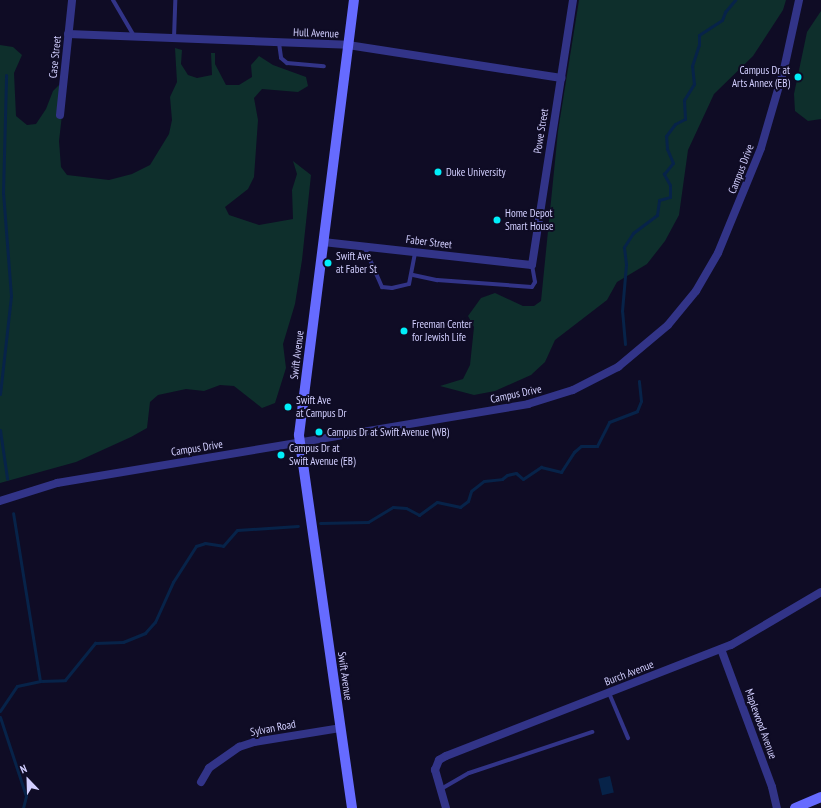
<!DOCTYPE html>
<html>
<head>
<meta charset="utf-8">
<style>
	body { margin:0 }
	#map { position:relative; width:821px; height:808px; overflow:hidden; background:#0f0c25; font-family:"PT Sans Narrow",sans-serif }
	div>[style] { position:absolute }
	.green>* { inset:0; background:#0e2f2c }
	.water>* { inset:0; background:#072349; transform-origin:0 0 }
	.stream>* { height:3px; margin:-1.5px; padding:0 1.5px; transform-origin:1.5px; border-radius:1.5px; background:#072349 }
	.lane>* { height:4px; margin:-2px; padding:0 2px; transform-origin:2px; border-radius:2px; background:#323488 }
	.street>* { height:8px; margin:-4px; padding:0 4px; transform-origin:4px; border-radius:4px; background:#323488 }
	.secondary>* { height:10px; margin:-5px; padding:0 5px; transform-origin:5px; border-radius:5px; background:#666bff }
	.dots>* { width:11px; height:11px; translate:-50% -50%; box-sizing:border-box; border:2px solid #0f0c25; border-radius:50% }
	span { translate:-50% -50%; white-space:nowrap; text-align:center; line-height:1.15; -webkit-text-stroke:4px #0f0c25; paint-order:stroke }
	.street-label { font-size:11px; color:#d2cfff }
	.poi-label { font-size:11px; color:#d2cfff }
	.right { translate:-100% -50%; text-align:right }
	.left { translate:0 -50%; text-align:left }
	.north { position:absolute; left:8px; top:760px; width:40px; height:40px; -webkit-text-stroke:3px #0f0c25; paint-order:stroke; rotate:337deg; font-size:11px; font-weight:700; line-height:16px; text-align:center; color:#d2cfff }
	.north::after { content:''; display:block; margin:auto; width:14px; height:18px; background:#d2cfff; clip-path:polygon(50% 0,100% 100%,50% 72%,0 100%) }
</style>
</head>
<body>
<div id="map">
	<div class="green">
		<div style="clip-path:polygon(579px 0,786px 0,783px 10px,753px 56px,714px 94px,688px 150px,679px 215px,665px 241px,647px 264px,617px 282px,607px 300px,555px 340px,545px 362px,531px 375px,495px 391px,474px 395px,440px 386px,463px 379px,470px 365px,474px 327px,468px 316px,481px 298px,495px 293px,523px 306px,534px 306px,541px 301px,558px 131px)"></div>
		<div style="clip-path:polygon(821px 11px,821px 119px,808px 121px,795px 111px,794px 94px,807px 32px)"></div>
		<div style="clip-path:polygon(0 45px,13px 47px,22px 55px,14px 73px,16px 116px,27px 125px,36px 124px,46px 109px,53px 91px,59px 85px,65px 89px,59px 141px,61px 167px,67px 175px,109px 180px,132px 174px,150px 165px,169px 134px,172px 120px,170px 97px,177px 82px,175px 48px,182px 50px,181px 64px,188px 75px,197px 78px,212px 75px,211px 53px,215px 53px,215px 64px,226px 85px,239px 85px,252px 77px,251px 65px,259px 56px,273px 65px,306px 77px,308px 86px,298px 92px,262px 89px,254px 98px,258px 120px,254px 177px,248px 189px,225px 207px,229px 215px,259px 225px,293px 219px,292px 190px,297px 174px,293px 161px,311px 175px,302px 260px,295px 304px,283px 344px,286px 368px,275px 403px,262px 408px,234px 386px,220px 385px,204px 391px,186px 389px,158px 395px,150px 402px,147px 428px,131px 437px,76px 462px,0 483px)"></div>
	</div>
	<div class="water">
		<div style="left:610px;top:776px;width:17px;height:12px;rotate:77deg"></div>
	</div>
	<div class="stream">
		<div style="left:625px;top:344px;width:33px;rotate:-95deg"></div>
		<div style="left:622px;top:311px;width:47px;rotate:-85.1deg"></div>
		<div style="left:626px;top:264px;width:17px;rotate:-97deg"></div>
		<div style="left:624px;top:247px;width:17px;rotate:-57deg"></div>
		<div style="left:633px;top:233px;width:30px;rotate:-37deg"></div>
		<div style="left:657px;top:215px;width:15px;rotate:-82deg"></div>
		<div style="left:659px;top:200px;width:11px;rotate:-15deg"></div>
		<div style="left:670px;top:197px;width:12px;rotate:-90deg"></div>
		<div style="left:670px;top:185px;width:13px;rotate:-119deg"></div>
		<div style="left:664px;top:174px;width:14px;rotate:-51deg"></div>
		<div style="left:673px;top:163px;width:15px;rotate:-113deg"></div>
		<div style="left:667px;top:149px;width:13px;rotate:-94deg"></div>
		<div style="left:666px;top:136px;width:15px;rotate:-53deg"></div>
		<div style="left:675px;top:124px;width:11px;rotate:-27deg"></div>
		<div style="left:685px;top:119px;width:19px;rotate:-93deg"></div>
		<div style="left:684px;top:100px;width:19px;rotate:-58deg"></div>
		<div style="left:694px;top:84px;width:18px;rotate:-96deg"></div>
		<div style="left:692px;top:66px;width:22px;rotate:-72deg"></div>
		<div style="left:699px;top:45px;width:10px;rotate:-90deg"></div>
		<div style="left:699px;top:35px;width:27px;rotate:-33deg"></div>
		<div style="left:722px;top:20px;width:9px;rotate:-69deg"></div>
		<div style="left:725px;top:12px;width:16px;rotate:-50deg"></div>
		<div style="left:0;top:394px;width:99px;rotate:-83.6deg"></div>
		<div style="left:11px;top:296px;width:103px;rotate:-94.4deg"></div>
		<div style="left:3px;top:193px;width:118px;rotate:-88.5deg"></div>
		<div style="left:0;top:430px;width:49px;rotate:81.7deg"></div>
		<div style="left:320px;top:523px;width:48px;rotate:-1.2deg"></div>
		<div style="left:368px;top:522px;width:29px;rotate:-31deg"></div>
		<div style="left:393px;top:507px;width:13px;rotate:4deg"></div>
		<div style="left:406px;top:508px;width:15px;rotate:28deg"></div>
		<div style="left:419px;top:515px;width:22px;rotate:-36deg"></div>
		<div style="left:437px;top:502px;width:24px;rotate:12deg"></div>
		<div style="left:460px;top:507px;width:10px;rotate:-37deg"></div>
		<div style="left:468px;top:501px;width:10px;rotate:-73deg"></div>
		<div style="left:471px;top:491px;width:16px;rotate:-38deg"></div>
		<div style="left:484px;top:481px;width:18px;rotate:-6deg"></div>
		<div style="left:502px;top:479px;width:6px;rotate:-39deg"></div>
		<div style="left:507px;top:475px;width:9px;rotate:-13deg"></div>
		<div style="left:516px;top:473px;width:9px;rotate:41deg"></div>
		<div style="left:523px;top:479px;width:22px;rotate:-34deg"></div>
		<div style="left:541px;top:467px;width:21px;rotate:14deg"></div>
		<div style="left:561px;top:472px;width:24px;rotate:-57deg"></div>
		<div style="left:574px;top:452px;width:9px;rotate:-41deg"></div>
		<div style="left:581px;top:446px;width:16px"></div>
		<div style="left:597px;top:446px;width:27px;rotate:-63deg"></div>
		<div style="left:609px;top:422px;width:30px;rotate:-21deg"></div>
		<div style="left:637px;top:411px;width:11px;rotate:-68deg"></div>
		<div style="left:641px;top:401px;width:20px;rotate:-96deg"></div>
		<div style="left:40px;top:681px;width:25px;rotate:-2deg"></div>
		<div style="left:65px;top:680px;width:48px;rotate:-51deg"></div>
		<div style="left:95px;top:643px;width:28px;rotate:-2deg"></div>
		<div style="left:123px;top:642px;width:24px;rotate:-22deg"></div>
		<div style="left:145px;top:633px;width:15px;rotate:-48deg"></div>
		<div style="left:155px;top:622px;width:44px;rotate:-65.8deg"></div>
		<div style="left:173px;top:582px;width:43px;rotate:-57.4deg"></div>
		<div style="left:196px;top:546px;width:9px;rotate:-18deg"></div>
		<div style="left:205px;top:543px;width:18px;rotate:9deg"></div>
		<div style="left:223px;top:546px;width:21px;rotate:-49deg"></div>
		<div style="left:237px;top:530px;width:61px;rotate:-3.8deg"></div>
		<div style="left:0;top:711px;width:30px;rotate:-56deg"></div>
		<div style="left:17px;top:686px;width:24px;rotate:-12deg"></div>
		<div style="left:40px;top:681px;width:170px;rotate:-99.1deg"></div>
		<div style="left:0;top:717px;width:83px;rotate:71.8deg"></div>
		<div style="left:26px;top:796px;width:12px;rotate:104deg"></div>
	</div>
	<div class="lane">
		<div style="left:113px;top:0;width:42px;rotate:59.7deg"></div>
		<div style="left:174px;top:38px;width:38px;rotate:-88deg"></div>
		<div style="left:279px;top:43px;width:15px;rotate:82deg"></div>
		<div style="left:281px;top:58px;width:8px;rotate:40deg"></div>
		<div style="left:287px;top:63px;width:37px;rotate:5deg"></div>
		<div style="left:364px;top:246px;width:45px;rotate:66.3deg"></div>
		<div style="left:382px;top:287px;width:10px;rotate:6deg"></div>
		<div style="left:392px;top:288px;width:17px;rotate:-13deg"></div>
		<div style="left:409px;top:284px;width:33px;rotate:-79deg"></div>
		<div style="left:413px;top:275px;width:25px;rotate:12deg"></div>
		<div style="left:437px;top:280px;width:95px;rotate:4.2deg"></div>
		<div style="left:532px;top:287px;width:6px;rotate:-59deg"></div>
		<div style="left:535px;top:282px;width:17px;rotate:-100deg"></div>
		<div style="left:609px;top:693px;width:49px;rotate:67.1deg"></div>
		<div style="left:441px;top:789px;width:32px;rotate:-30deg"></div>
		<div style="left:469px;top:773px;width:130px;rotate:-18.4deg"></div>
	</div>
	<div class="street">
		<div style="left:68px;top:34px;width:280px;rotate:2.2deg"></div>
		<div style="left:348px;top:45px;width:216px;rotate:8.8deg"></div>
		<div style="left:60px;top:115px;width:116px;rotate:-84deg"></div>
		<div style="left:323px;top:242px;width:210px;rotate:6.3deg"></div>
		<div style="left:532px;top:265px;width:268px;rotate:-81.2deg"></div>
		<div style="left:0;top:501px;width:60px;rotate:-17.5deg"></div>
		<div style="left:57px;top:483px;width:478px;rotate:-9.5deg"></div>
		<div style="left:528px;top:404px;width:47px;rotate:-17.3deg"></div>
		<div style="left:573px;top:390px;width:51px;rotate:-27.1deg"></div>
		<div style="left:618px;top:367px;width:65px;rotate:-40deg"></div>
		<div style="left:668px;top:325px;width:44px;rotate:-50.5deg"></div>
		<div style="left:696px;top:291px;width:44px;rotate:-59.9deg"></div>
		<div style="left:718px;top:253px;width:113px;rotate:-67.7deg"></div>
		<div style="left:761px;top:148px;width:82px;rotate:-73.8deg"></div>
		<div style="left:784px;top:69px;width:71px;rotate:-77.7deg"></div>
		<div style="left:721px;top:649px;width:147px;rotate:69.7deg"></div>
		<div style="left:772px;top:787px;width:22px;rotate:77deg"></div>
		<div style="left:201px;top:782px;width:16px;rotate:-60deg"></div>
		<div style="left:209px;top:768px;width:37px;rotate:-35deg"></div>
		<div style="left:239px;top:747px;width:16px;rotate:-18deg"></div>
		<div style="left:254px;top:742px;width:87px;rotate:-9.2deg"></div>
		<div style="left:446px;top:808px;width:40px;rotate:-106deg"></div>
		<div style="left:435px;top:770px;width:11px;rotate:-68deg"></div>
		<div style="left:439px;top:760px;width:8px;rotate:-30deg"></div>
		<div style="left:446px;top:756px;width:306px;rotate:-21.3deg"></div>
		<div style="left:731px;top:645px;width:104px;rotate:-30.5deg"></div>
	</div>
	<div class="secondary">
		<div style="left:352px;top:808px;width:377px;rotate:-98.1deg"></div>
		<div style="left:299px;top:435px;width:438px;rotate:-82.8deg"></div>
		<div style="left:795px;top:808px;width:28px;rotate:-23deg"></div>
	</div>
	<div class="dots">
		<div style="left:798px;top:77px;background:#00effa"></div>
		<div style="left:438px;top:172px;background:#00effa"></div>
		<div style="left:497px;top:220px;background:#00effa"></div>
		<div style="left:328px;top:263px;background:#00effa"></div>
		<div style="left:404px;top:331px;background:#00effa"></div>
		<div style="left:288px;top:407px;background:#00effa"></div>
		<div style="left:319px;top:432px;background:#00effa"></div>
		<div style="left:281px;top:455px;background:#00effa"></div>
	</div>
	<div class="street-label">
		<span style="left:316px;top:33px;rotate:2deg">Hull Avenue</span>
		<span style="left:55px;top:57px;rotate:-84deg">Case Street</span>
		<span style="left:541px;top:131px;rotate:-81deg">Powe Street</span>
		<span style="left:741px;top:169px;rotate:-69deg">Campus Drive</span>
		<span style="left:429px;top:242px;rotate:7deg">Faber Street</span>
		<span style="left:297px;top:355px;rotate:-83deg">Swift Avenue</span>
		<span style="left:516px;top:394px;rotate:-12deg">Campus Drive</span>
		<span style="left:197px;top:448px;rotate:-9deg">Campus Drive</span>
		<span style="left:629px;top:673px;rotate:-21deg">Burch Avenue</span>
		<span style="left:345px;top:676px;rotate:82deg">Swift Avenue</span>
		<span style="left:761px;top:724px;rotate:70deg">Maplewood Avenue</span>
		<span style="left:273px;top:728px;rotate:-11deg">Sylvan Road</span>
	</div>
	<div class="poi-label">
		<span class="right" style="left:790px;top:77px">Campus Dr at<br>Arts Annex (EB)</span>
		<span class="left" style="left:446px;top:172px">Duke University</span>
		<span class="left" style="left:505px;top:220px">Home Depot<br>Smart House</span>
		<span class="left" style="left:336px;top:263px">Swift Ave<br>at Faber St</span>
		<span class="left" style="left:412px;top:331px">Freeman Center<br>for Jewish Life</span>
		<span class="left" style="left:296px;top:407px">Swift Ave<br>at Campus Dr</span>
		<span class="left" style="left:327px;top:432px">Campus Dr at Swift Avenue (WB)</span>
		<span class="left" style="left:289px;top:455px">Campus Dr at<br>Swift Avenue (EB)</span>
	</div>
	<div class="north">N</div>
</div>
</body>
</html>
